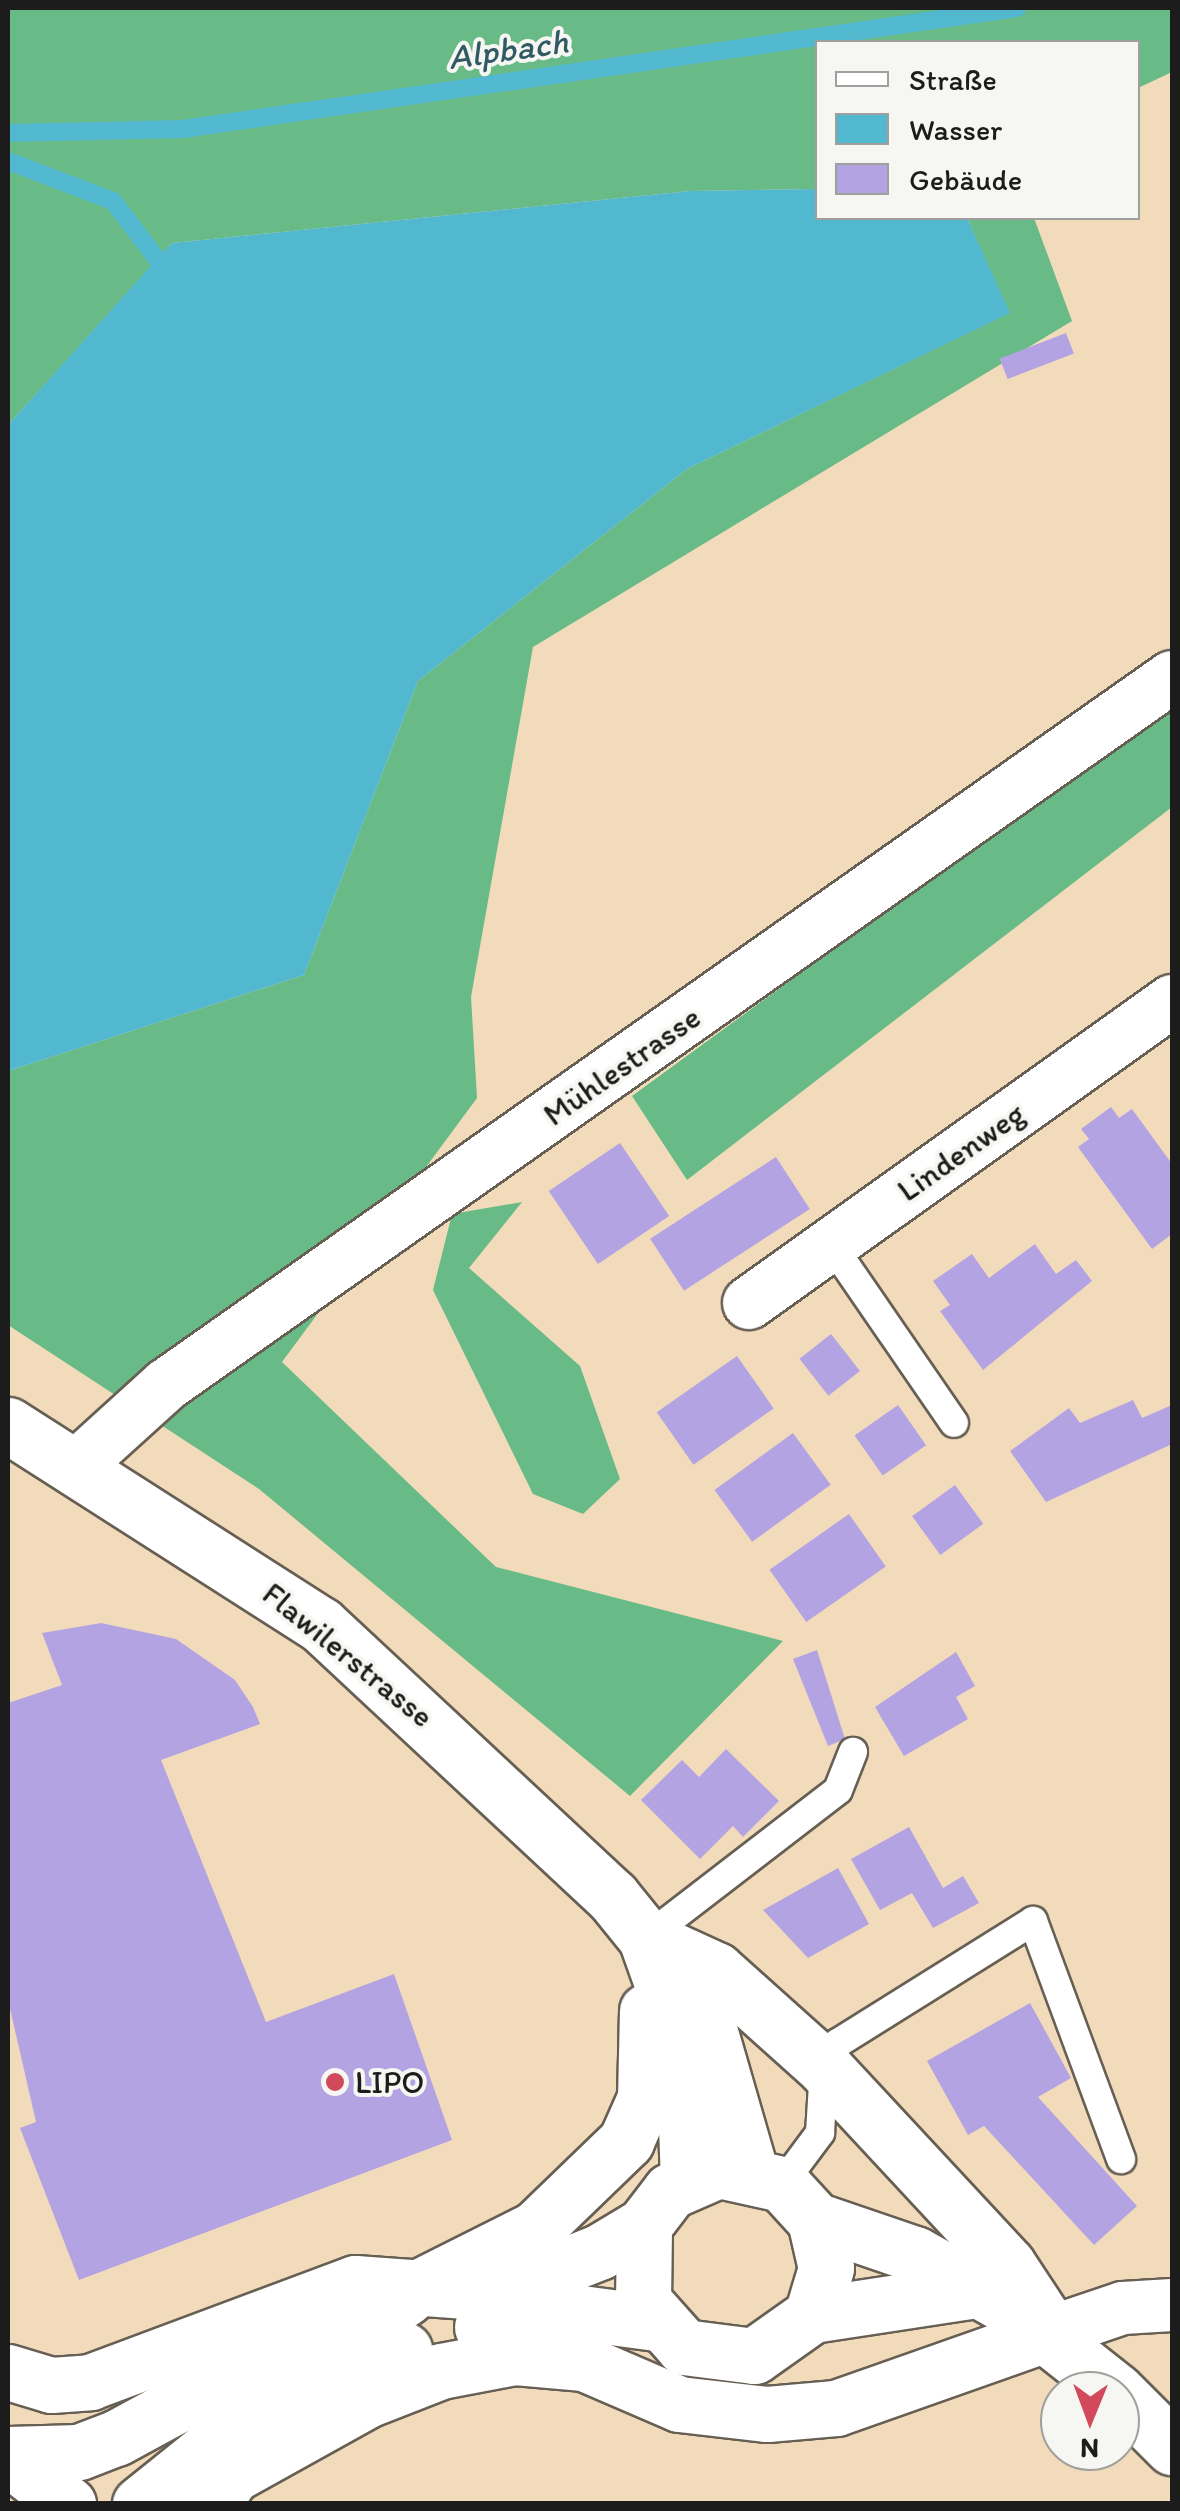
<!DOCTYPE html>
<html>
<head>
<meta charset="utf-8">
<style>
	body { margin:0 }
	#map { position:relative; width:1180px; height:2511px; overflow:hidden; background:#f2dbbb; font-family:Itim,sans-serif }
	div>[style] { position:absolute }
	.forest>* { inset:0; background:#68ba86 }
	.water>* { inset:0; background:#52b8d0 }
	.stream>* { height:18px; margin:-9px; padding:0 9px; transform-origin:9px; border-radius:9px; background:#52b8d0 }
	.building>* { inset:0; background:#b4a3e2; transform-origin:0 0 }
	.roads { filter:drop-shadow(2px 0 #675f54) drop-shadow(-2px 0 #675f54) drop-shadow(0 2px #675f54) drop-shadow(0 -2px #675f54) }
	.service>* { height:28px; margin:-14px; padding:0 14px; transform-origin:14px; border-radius:14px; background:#fff }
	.minor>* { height:52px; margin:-26px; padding:0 26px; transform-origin:26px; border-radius:26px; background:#fff }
	.secondary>* { height:55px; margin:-27.5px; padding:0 27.5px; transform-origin:27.5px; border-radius:27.5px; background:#fff }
	.primary>* { height:55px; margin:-27.5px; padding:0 27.5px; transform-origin:27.5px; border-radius:27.5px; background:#fff }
	.trunk>* { height:55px; margin:-27.5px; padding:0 27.5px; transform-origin:27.5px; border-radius:27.5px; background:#fff }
	.dots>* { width:28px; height:28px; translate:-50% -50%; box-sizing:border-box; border:5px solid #f6f6f2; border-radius:50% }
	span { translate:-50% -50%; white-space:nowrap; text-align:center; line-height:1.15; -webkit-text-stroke:8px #f6f6f2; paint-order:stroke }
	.street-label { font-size:32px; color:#1c1c1c }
	.poi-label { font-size:32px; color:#1c1c1c }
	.left { translate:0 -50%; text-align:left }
	.water-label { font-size:35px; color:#325a64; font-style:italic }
	.frame { position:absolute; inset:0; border:10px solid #1c1c1c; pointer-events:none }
	.legend { position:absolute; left:815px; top:40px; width:325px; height:180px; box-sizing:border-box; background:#f6f6f2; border:2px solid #9f9f9c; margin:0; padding:12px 18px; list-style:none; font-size:30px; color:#1c1c1c }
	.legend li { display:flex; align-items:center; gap:20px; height:50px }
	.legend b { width:50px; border:2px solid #9f9f9c }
	.north { position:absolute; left:1040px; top:2371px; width:100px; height:100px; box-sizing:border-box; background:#f6f6f2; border:2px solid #9f9f9c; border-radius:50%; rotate:181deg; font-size:28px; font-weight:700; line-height:40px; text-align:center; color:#1c1c1c }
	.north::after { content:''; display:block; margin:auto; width:35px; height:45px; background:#d1495b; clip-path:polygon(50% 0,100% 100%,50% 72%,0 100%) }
</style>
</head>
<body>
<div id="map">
	<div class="forest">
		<div style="clip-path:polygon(8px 8px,1172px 8px,1172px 72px,1138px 88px,1138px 42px,818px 42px,817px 189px,690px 191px,172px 243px,8px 425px)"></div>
		<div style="clip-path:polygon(967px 218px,1034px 218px,1072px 321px,533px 647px,471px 997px,477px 1098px,282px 1362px,496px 1567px,783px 1641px,630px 1796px,259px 1489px,8px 1325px,8px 1071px,304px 975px,418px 681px,687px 469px,1009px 313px)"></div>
		<div style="clip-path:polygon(1172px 702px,1172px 807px,687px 1180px,632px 1096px)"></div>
		<div style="clip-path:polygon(522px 1202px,469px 1268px,580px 1366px,620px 1479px,583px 1514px,533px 1494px,433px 1290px,452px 1214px)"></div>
	</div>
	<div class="water">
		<div style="clip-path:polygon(817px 189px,818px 218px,967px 218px,1010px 313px,687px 469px,418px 681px,304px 975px,8px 1071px,8px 425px,157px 259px,172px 243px,690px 191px)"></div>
	</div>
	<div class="stream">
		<div style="left:8px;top:133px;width:175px;rotate:-1.3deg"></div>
		<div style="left:183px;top:129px;width:843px;rotate:-8.26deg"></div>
		<div style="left:8px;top:161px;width:112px;rotate:20.9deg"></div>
		<div style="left:113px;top:201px;width:73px;rotate:52.8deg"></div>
	</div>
	<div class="building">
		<div style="left:1066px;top:333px;width:22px;height:71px;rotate:69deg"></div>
		<div style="clip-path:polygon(1111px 1107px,1119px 1118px,1132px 1109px,1172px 1164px,1172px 1234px,1152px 1249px,1078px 1147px,1089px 1139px,1081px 1129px)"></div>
		<div style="left:620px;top:1143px;width:88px;height:86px;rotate:56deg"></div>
		<div style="left:776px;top:1157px;width:62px;height:150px;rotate:57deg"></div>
		<div style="clip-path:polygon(1035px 1244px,1056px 1274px,1076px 1260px,1092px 1281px,983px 1370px,940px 1311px,950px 1305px,933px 1281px,972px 1254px,989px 1278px)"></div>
		<div style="left:831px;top:1334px;width:47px;height:40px;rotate:52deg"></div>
		<div style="left:737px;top:1356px;width:64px;height:98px;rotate:55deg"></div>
		<div style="clip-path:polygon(1133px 1400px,1142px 1418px,1172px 1405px,1172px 1444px,1046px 1502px,1010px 1451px,1069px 1408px,1080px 1423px)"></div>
		<div style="left:898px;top:1405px;width:49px;height:53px;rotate:55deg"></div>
		<div style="left:793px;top:1433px;width:64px;height:97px;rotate:54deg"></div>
		<div style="left:955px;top:1485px;width:48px;height:53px;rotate:54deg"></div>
		<div style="left:849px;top:1514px;width:64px;height:97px;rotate:55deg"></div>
		<div style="clip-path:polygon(101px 1623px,176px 1639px,235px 1680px,253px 1707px,260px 1724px,161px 1760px,266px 2022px,394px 1974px,452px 2140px,79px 2280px,20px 2128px,36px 2122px,8px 2000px,8px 1703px,62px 1685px,42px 1633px)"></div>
		<div style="clip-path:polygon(817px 1650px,845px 1739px,828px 1746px,793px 1659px)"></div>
		<div style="clip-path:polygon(956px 1652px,975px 1686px,956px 1697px,968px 1719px,904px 1756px,875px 1707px)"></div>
		<div style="clip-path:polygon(726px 1749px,779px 1801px,743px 1837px,733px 1826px,700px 1859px,641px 1800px,682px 1760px,699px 1777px)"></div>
		<div style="clip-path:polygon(909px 1827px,943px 1888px,963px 1876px,979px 1903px,933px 1928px,912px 1893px,880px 1910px,851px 1859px)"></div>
		<div style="clip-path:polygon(838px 1868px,869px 1924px,808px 1958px,763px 1910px)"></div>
		<div style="clip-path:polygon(1030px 2003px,1071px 2078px,1038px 2097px,1137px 2206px,1094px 2245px,984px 2126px,968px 2135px,927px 2061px)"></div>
	</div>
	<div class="roads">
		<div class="service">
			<div style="left:831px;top:1244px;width:217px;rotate:55.5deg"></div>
			<div style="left:646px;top:1938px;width:242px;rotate:-37.6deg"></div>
			<div style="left:838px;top:1790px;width:41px;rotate:-68.5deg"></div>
			<div style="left:782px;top:2184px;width:64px;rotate:-53.3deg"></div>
			<div style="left:820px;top:2133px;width:66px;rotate:-86.5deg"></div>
			<div style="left:824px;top:2067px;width:28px;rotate:-60deg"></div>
			<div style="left:838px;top:2043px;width:230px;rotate:-32deg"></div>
			<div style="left:1033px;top:1921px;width:254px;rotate:69.7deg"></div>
		</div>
		<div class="minor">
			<div style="left:749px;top:1303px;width:520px;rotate:-35.52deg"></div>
			<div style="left:80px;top:1463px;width:116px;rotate:-42.2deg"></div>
			<div style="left:166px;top:1385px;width:1230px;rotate:-35.14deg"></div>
			<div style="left:1052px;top:2332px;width:75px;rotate:-18.7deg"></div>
			<div style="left:1123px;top:2308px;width:49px;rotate:-3.5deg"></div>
		</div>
		<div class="secondary">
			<div style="left:8px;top:1425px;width:371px;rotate:32.6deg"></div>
			<div style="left:321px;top:1625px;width:398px;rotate:43deg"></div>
			<div style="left:612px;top:1896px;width:54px;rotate:51deg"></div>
			<div style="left:646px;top:1938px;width:54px;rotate:70.6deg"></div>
			<div style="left:664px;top:1989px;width:109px;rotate:78.9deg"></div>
			<div style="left:685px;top:2096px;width:84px;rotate:88deg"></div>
			<div style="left:646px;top:1938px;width:77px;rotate:24.6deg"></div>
			<div style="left:716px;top:1970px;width:145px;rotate:41.9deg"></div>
			<div style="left:824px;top:2067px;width:270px;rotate:47.1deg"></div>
			<div style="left:1008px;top:2265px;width:80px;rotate:56.7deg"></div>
			<div style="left:698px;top:1991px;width:187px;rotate:73.9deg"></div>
			<div style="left:421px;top:2286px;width:127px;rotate:-26.6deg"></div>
			<div style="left:535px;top:2229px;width:127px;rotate:-44deg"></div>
			<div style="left:626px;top:2141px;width:47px;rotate:-66.2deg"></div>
			<div style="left:645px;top:2098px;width:87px;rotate:-88.7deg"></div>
		</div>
		<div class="primary">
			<div style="left:815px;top:2220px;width:106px;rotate:18.8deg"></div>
			<div style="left:915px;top:2254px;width:110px;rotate:29.4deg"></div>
			<div style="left:1011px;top:2308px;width:134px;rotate:38.3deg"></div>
			<div style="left:812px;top:2315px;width:161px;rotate:-8.6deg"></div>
			<div style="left:482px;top:2327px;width:86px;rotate:-10.8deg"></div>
			<div style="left:566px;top:2311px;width:91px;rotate:7.6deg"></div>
			<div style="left:8px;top:2372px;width:45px;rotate:16.8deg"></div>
			<div style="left:51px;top:2385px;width:39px;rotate:-4deg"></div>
			<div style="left:90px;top:2382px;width:283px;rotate:-20.5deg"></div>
			<div style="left:355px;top:2283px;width:140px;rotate:4.1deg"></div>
			<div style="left:495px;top:2293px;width:112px;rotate:-21.5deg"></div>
			<div style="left:599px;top:2252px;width:52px;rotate:-31deg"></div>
			<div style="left:644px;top:2225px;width:43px;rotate:-52.6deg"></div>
			<div style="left:670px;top:2191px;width:52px;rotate:-23.6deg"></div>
			<div style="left:718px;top:2170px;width:66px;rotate:12.3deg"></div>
			<div style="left:782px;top:2184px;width:49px;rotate:47.5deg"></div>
			<div style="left:815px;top:2220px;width:49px;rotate:77.1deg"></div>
			<div style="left:826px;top:2268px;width:49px;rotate:106.6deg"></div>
			<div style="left:812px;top:2315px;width:71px;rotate:144.7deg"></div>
			<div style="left:754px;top:2356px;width:71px;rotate:-172.7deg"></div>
			<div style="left:684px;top:2347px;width:62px;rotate:-131.7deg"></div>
			<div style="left:643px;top:2301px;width:76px;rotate:-89.2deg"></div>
			<div style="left:1120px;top:2395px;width:74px;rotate:45deg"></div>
			<div style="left:367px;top:2400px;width:79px;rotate:-21.4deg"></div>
			<div style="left:441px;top:2371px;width:75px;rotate:-10.7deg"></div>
			<div style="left:515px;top:2357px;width:69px;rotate:5deg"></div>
			<div style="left:584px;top:2363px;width:103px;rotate:23.3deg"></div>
			<div style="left:679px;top:2404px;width:89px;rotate:6.5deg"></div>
			<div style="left:767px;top:2414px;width:69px;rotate:-5deg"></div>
			<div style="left:836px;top:2408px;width:229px;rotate:-19.4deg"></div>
			<div style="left:8px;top:2454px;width:71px;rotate:-1.6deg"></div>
			<div style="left:79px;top:2452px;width:40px;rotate:-21deg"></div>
			<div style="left:116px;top:2438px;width:132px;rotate:-28.5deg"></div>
			<div style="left:232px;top:2375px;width:147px;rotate:-20.8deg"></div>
			<div style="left:369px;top:2323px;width:46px;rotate:-34.4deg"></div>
			<div style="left:8px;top:2458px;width:76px;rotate:37.5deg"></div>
			<div style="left:140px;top:2504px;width:145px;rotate:-38.8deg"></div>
			<div style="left:253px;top:2413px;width:164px;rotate:-22.6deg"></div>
		</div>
		<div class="trunk">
			<div style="left:213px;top:2504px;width:35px;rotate:-57deg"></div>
			<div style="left:232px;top:2475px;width:154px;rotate:-29.1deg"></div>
		</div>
	</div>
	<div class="dots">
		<div style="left:335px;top:2082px;background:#d1495b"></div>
	</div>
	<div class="street-label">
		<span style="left:622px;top:1066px;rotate:-35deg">Mühlestrasse</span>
		<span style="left:961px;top:1152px;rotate:-35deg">Lindenweg</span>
		<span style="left:348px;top:1655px;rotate:39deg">Flawilerstrasse</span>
	</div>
	<div class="poi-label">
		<span class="left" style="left:355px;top:2082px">LIPO</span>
	</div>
	<div class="water-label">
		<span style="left:508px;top:49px;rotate:-8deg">Alpbach</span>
	</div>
	<div class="frame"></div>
	<ul class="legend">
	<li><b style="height:12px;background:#fff"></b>Straße</li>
	<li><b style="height:28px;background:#52b8d0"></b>Wasser</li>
	<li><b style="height:28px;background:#b4a3e2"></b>Gebäude</li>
	</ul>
	<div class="north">N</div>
</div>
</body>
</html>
